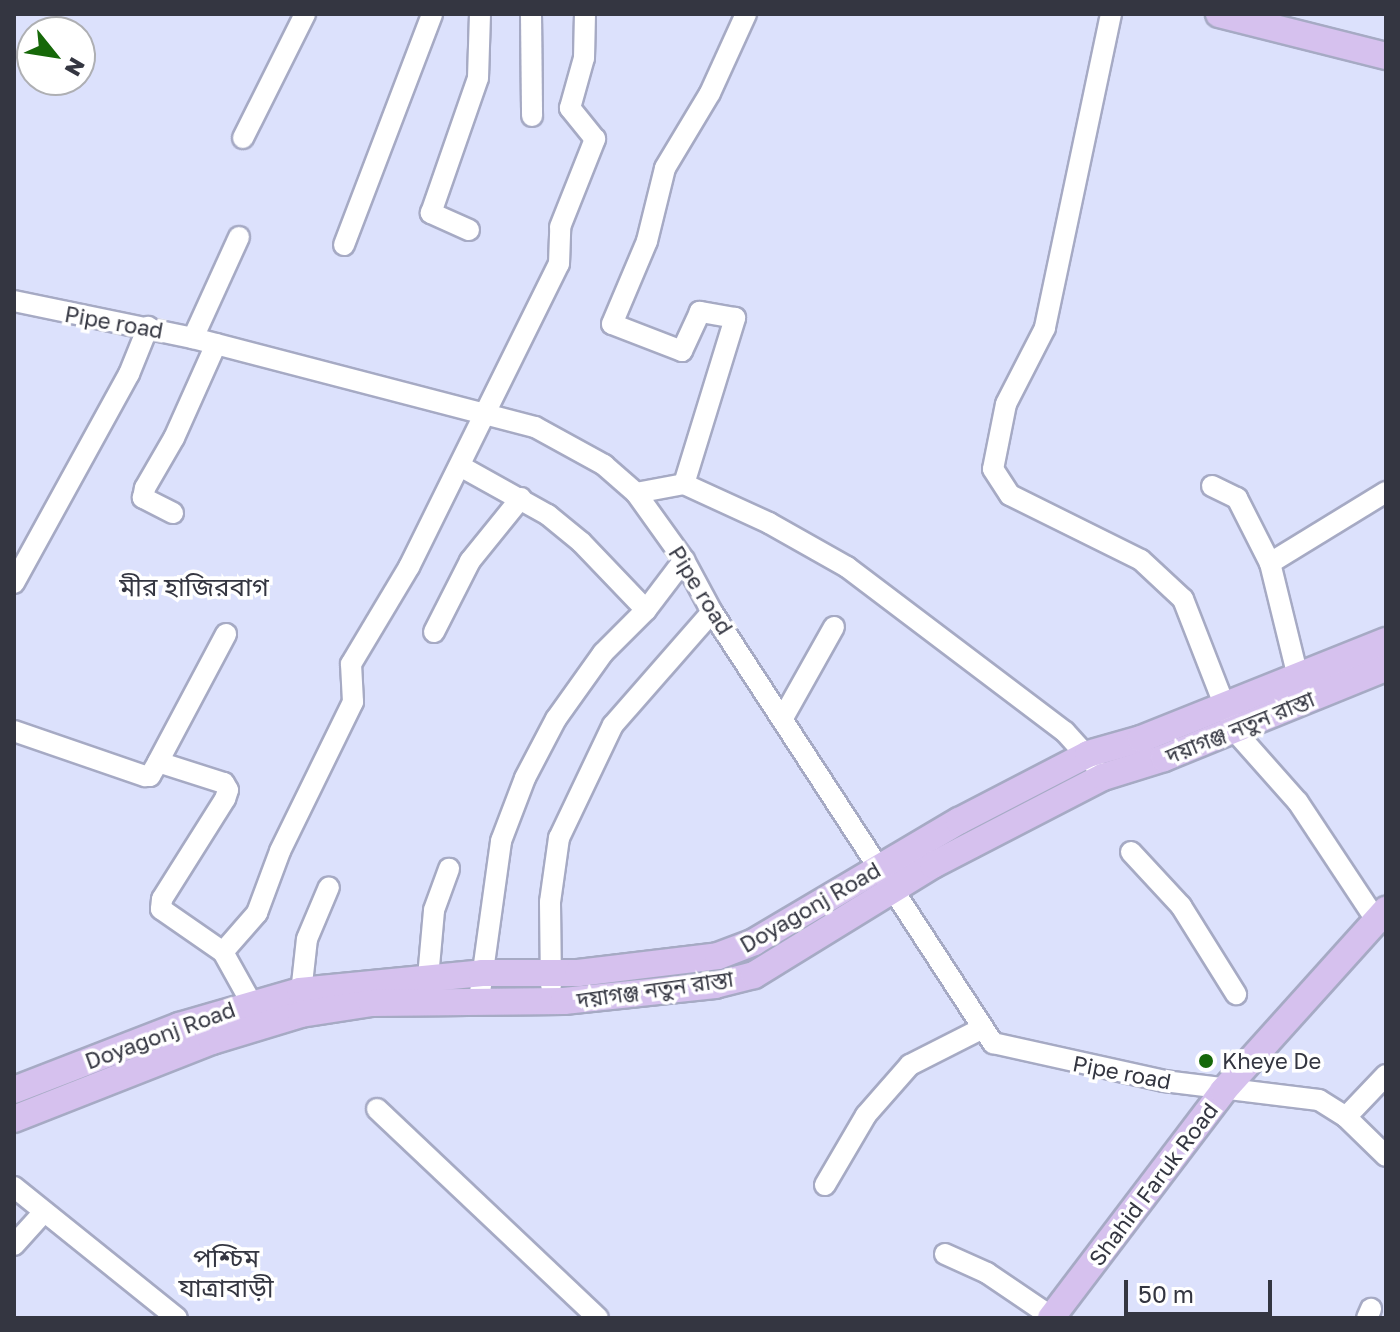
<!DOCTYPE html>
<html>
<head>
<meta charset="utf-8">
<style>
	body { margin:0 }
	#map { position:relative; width:1400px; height:1332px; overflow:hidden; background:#dce1fc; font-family:"Golos Text","Noto Sans Bengali",sans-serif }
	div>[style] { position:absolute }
	.roads { filter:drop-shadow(2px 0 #a6aac4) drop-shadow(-2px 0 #a6aac4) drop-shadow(0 2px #a6aac4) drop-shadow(0 -2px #a6aac4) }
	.minor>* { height:20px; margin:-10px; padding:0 10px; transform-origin:10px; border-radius:10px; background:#fff }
	.major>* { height:26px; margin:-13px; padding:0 13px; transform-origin:13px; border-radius:13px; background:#d6c1ee }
	.dots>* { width:22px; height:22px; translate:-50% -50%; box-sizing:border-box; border:4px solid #fff; border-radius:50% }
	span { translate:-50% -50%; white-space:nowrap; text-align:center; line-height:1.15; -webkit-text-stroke:7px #fff; paint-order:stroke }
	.street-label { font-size:22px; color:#343641 }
	.poi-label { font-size:22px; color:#343641 }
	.left { translate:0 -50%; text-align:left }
	.quarter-label { font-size:26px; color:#343641 }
	.frame { position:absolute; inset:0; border:16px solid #343641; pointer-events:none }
	.north { position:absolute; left:16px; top:16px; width:80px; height:80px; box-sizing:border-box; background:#fff; border:2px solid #aeafb3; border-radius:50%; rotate:120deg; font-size:22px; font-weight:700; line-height:32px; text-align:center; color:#343641 }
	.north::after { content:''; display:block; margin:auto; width:28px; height:36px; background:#166809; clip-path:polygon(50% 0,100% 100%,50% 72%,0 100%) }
	.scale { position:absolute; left:1124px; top:1280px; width:148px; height:36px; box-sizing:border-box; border:4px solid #343641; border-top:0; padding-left:10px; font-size:24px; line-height:28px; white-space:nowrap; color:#343641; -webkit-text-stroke:6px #fff; paint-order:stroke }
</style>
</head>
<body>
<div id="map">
	<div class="roads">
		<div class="minor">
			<div style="left:531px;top:14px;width:102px;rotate:89.4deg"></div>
			<div style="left:1111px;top:14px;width:321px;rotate:101.9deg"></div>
			<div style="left:1045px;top:328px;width:85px;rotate:117.2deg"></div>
			<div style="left:1006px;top:404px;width:66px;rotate:101.3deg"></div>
			<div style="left:993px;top:469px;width:31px;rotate:57deg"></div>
			<div style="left:1010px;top:495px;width:146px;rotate:26.4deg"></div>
			<div style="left:1141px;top:560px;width:57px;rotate:42.9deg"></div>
			<div style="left:1183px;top:599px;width:141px;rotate:68.7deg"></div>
			<div style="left:1234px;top:730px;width:96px;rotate:48.4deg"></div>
			<div style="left:1298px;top:802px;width:141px;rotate:56.5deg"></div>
			<div style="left:243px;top:138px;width:139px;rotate:-63.4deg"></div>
			<div style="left:469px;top:230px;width:42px;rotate:-155.9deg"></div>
			<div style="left:431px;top:213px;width:143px;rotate:-70.8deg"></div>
			<div style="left:478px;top:78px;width:64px;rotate:-88.2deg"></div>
			<div style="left:344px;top:245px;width:247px;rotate:-69.1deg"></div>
			<div style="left:14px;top:301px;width:183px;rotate:11.7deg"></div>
			<div style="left:193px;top:338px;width:353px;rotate:14.6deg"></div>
			<div style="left:535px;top:427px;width:79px;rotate:28.8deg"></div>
			<div style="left:604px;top:465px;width:43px;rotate:41.2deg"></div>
			<div style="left:636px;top:493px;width:82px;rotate:54.4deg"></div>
			<div style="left:684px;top:560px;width:59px;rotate:61.7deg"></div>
			<div style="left:712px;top:612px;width:515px;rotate:56.9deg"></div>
			<div style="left:993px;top:1043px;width:175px;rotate:12.5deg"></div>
			<div style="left:1164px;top:1081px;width:156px;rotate:7deg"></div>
			<div style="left:1319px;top:1100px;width:32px;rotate:32deg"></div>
			<div style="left:1346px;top:1117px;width:56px;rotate:44.3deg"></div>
			<div style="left:193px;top:338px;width:111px;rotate:-65.5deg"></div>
			<div style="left:460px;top:466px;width:101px;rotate:29.1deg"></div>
			<div style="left:548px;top:515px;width:43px;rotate:39.3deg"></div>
			<div style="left:581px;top:542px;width:94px;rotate:46.3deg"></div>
			<div style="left:684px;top:484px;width:174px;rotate:-72.9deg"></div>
			<div style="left:735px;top:318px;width:36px;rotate:-170deg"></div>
			<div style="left:700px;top:312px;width:43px;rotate:114.8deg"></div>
			<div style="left:682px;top:351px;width:75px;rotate:-158.9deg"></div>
			<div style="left:612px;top:324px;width:90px;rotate:-67.1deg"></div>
			<div style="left:647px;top:241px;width:75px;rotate:-76.1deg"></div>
			<div style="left:665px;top:168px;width:87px;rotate:-59deg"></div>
			<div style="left:710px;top:93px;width:87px;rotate:-65.5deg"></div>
			<div style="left:1212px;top:486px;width:28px;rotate:26deg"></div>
			<div style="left:1237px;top:498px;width:73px;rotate:63.1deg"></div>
			<div style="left:1270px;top:563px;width:130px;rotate:76.2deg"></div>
			<div style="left:636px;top:493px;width:49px;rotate:-10.6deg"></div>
			<div style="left:684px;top:484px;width:94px;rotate:24.6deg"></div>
			<div style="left:769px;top:523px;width:90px;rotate:29.4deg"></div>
			<div style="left:847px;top:567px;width:273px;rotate:37.1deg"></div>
			<div style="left:1065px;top:732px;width:43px;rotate:47.8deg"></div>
			<div style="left:173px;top:513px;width:34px;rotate:-153deg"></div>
			<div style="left:143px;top:498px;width:10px;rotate:-79deg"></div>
			<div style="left:145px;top:488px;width:58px;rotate:-59.9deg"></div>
			<div style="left:174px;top:438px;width:103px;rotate:-65.9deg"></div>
			<div style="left:1270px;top:563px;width:136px;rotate:-31.5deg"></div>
			<div style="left:14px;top:583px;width:239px;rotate:-61.2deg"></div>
			<div style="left:129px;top:374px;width:51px;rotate:-68deg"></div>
			<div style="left:434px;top:632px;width:80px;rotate:-63.1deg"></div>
			<div style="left:470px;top:561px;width:81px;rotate:-51deg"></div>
			<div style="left:784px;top:716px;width:102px;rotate:-60.7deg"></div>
			<div style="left:14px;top:731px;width:139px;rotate:19deg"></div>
			<div style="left:145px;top:776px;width:5px"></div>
			<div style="left:150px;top:776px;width:16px;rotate:-60deg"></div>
			<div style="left:158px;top:762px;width:69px;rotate:17.7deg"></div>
			<div style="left:224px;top:783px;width:8px;rotate:60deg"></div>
			<div style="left:228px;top:790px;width:9px;rotate:108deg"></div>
			<div style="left:225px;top:799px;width:118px;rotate:122.2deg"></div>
			<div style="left:162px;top:899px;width:10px;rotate:96deg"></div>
			<div style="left:161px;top:909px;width:75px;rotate:34.7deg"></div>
			<div style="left:223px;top:952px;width:72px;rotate:60.9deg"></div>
			<div style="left:158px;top:762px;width:145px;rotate:-62deg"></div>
			<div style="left:1131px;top:852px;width:74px;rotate:47.2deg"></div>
			<div style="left:1181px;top:906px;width:104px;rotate:58deg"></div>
			<div style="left:223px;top:952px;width:52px;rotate:-48.9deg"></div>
			<div style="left:257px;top:913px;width:66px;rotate:-69.6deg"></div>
			<div style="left:280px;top:851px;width:166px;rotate:-63.9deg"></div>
			<div style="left:353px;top:702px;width:38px;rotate:-93deg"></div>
			<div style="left:351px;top:664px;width:113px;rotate:-59.1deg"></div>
			<div style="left:409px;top:567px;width:338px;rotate:-63.7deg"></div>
			<div style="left:559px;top:264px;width:37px;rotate:-88deg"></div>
			<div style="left:560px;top:227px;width:95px;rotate:-68.3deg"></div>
			<div style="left:595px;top:139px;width:40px;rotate:-129deg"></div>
			<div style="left:570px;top:108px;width:52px;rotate:-74.4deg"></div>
			<div style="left:584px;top:58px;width:44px;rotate:-88.7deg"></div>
			<div style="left:551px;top:985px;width:83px;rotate:-90.7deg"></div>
			<div style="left:550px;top:902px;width:65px;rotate:-82deg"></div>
			<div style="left:559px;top:838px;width:125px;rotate:-64.5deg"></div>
			<div style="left:613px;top:725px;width:150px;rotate:-48.8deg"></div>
			<div style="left:427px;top:989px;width:79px;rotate:-84.9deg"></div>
			<div style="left:434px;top:910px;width:44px;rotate:-69.9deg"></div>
			<div style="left:479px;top:1000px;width:161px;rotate:-82.1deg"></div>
			<div style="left:501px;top:841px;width:67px;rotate:-69.1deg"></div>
			<div style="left:525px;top:778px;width:67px;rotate:-62.3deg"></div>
			<div style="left:556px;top:719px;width:81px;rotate:-54.5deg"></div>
			<div style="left:603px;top:653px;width:61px;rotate:-45deg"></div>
			<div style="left:646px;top:610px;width:63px;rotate:-52.8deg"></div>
			<div style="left:300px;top:1002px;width:63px;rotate:-83.7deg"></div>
			<div style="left:307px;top:939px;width:56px;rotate:-67.1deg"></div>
			<div style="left:377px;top:1109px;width:304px;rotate:43.4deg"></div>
			<div style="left:1346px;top:1117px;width:58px;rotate:-46.4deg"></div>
			<div style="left:825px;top:1185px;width:81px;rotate:-59.6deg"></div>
			<div style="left:866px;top:1115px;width:67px;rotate:-48.7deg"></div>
			<div style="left:910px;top:1065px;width:80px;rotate:-26.9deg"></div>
			<div style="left:14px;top:1187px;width:209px;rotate:38.8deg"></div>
			<div style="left:14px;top:1245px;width:43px;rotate:-47.8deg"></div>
			<div style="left:945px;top:1254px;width:46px;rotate:24.3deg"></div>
			<div style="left:987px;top:1273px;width:78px;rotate:34.1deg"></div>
			<div style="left:1367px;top:1318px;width:10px;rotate:-66deg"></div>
		</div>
		<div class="major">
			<div style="left:1219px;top:14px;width:172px;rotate:14.1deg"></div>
			<div style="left:14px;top:1090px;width:177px;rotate:-21.2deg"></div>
			<div style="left:179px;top:1026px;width:126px;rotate:-16.1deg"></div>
			<div style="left:300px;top:991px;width:183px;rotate:-5.6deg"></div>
			<div style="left:482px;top:973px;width:96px"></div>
			<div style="left:578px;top:973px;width:141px;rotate:-6.9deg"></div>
			<div style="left:718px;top:956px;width:39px;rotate:-21deg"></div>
			<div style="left:754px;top:942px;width:238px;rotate:-30.6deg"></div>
			<div style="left:959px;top:821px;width:145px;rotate:-27.4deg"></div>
			<div style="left:1088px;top:754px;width:55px;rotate:-15.8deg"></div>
			<div style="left:1141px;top:739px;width:264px;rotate:-21.8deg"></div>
			<div style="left:14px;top:1119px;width:213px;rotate:-21.5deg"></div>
			<div style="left:212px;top:1041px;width:93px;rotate:-16.9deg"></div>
			<div style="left:301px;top:1014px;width:72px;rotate:-8.8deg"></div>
			<div style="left:372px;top:1003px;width:192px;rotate:-0.6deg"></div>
			<div style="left:564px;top:1001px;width:152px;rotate:-6deg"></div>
			<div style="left:715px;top:985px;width:40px;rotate:-14.4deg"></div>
			<div style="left:754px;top:975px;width:210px;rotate:-31.6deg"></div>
			<div style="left:933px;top:865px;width:191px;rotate:-27.4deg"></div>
			<div style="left:1103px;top:777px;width:64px;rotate:-17.3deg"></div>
			<div style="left:1164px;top:758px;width:240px;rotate:-22.1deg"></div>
			<div style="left:1051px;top:1318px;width:285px;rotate:-52.8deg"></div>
			<div style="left:1223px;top:1091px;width:244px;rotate:-48deg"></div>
		</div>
	</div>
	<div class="dots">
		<div style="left:1206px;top:1061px;background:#166809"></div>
	</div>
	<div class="street-label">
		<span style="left:114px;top:322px;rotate:10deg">Pipe road</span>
		<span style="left:701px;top:590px;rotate:58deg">Pipe road</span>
		<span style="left:1240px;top:727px;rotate:-22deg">দয়াগঞ্জ নতুন রাস্তা</span>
		<span style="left:810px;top:907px;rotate:-30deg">Doyagonj Road</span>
		<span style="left:655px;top:989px;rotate:-8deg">দয়াগঞ্জ নতুন রাস্তা</span>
		<span style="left:160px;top:1035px;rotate:-20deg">Doyagonj Road</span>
		<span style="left:1122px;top:1072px;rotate:11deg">Pipe road</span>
		<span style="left:1153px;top:1184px;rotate:-53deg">Shahid Faruk Road</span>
	</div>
	<div class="poi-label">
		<span class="left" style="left:1222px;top:1061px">Kheye De</span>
	</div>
	<div class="quarter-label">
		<span style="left:194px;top:587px">মীর হাজিরবাগ</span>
		<span style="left:226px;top:1273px">পশ্চিম<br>যাত্রাবাড়ী</span>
	</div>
	<div class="frame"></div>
	<div class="north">N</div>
	<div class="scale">50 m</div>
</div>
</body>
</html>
